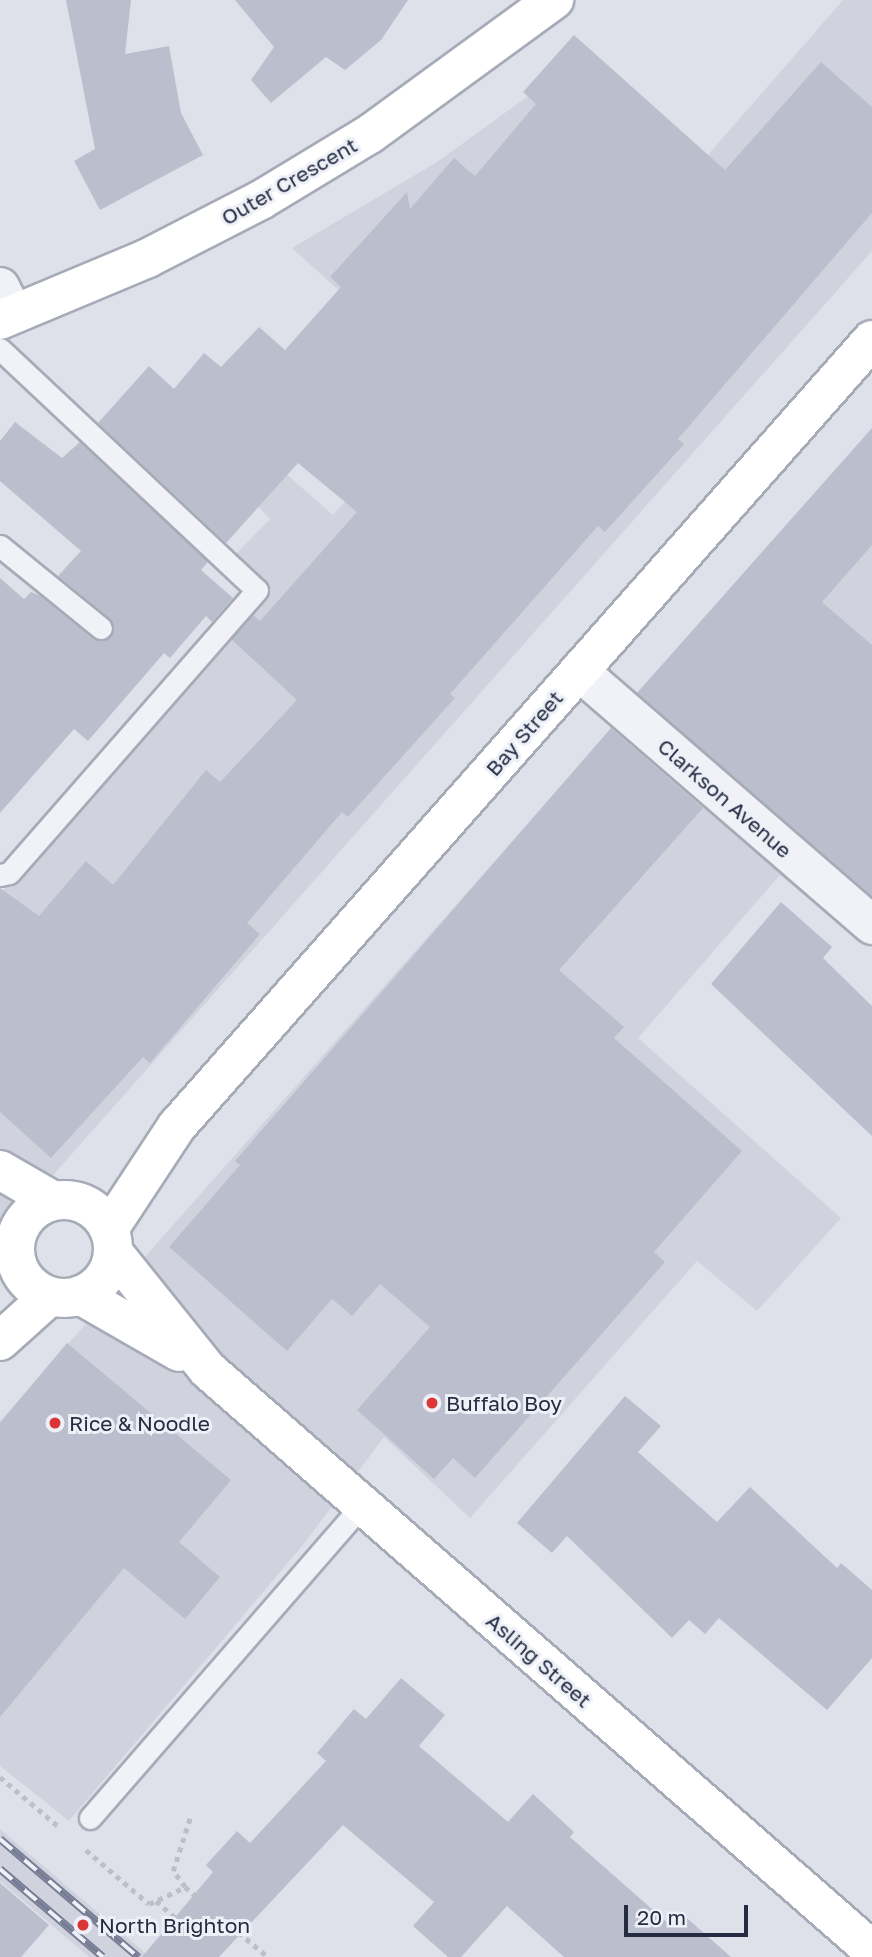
<!DOCTYPE html>
<html>
<head>
<meta charset="utf-8">
<style>
	body { margin:0 }
	#map { position:relative; width:872px; height:1957px; overflow:hidden; background:#dee1e9; font-family:"Golos Text",sans-serif }
	div>[style] { position:absolute }
	.built>* { inset:0; background:#d0d3de }
	.building>* { inset:0; background:#bbbfcd }
	.path>* { height:4.5px; margin-top:-2.25px; transform-origin:0; background:repeating-linear-gradient(90deg,#bcbfc8 0 5px,transparent 0 10px) }
	.roads { filter:drop-shadow(2px 0 #a6abb7) drop-shadow(-2px 0 #a6abb7) drop-shadow(0 2px #a6abb7) drop-shadow(0 -2px #a6abb7) }
	.lane>* { height:21px; margin:-10.5px; padding:0 10.5px; transform-origin:10.5px; border-radius:10.5px; background:#f1f2f7 }
	.street>* { height:38px; margin:-19px; padding:0 19px; transform-origin:19px; border-radius:19px; background:#f1f2f7 }
	.secondary>* { height:38px; margin:-19px; padding:0 19px; transform-origin:19px; border-radius:19px; background:#fff }
	.secondary>.ring { margin:-19px; padding:0; box-sizing:content-box; background:none; border:38px solid #fff; border-radius:50% }
	.rail>* { height:8px; margin-top:-4px; transform-origin:0; background:repeating-linear-gradient(90deg,#eef0f7 0 16px,#767d94 0 32px); box-sizing:border-box; border-block:2px solid #767d94 }
	.dots>* { width:19px; height:19px; translate:-50% -50%; box-sizing:border-box; border:4px solid #eef0f7; border-radius:50% }
	span { translate:-50% -50%; white-space:nowrap; text-align:center; line-height:1.15; -webkit-text-stroke:6px #eef0f7; paint-order:stroke }
	.street-label { font-size:21px; color:#252c42 }
	.poi-label { font-size:21px; color:#252c42 }
	.left { translate:0 -50%; text-align:left }
	.scale { position:absolute; left:624px; top:1905px; width:124px; height:32px; box-sizing:border-box; border:4px solid #252c42; border-top:0; padding-left:9px; font-size:21px; line-height:24px; white-space:nowrap; color:#252c42; -webkit-text-stroke:5px #eef0f7; paint-order:stroke }
</style>
</head>
<body>
<div id="map">
	<div class="built">
		<div style="clip-path:polygon(843px 0,872px 0,872px 251px,0 1235px,0 894px,270px 588px,236px 554px,270px 519px,256px 504px,285px 473px,333px 515px,448px 390px,292px 248px,437px 162px,585px 55px,707px 156px)"></div>
		<div style="clip-path:polygon(872px 434px,872px 889px,836px 922px,780px 875px,638px 1038px,841px 1218px,757px 1311px,697px 1261px,470px 1518px,384px 1437px,303px 1545px,69px 1821px,0 1766px,0 1421px)"></div>
		<div style="clip-path:polygon(0 1829px,150px 1957px,89px 1957px,0 1881px)"></div>
	</div>
	<div class="building">
		<div style="clip-path:polygon(66px 0,131px 0,125px 54px,169px 46px,181px 113px,203px 155px,100px 210px,74px 161px,95px 149px)"></div>
		<div style="clip-path:polygon(235px 0,408px 0,381px 40px,345px 70px,326px 57px,271px 103px,251px 80px,274px 47px)"></div>
		<div style="clip-path:polygon(574px 35px,725px 170px,821px 62px,872px 107px,872px 213px,678px 439px,684px 444px,605px 532px,598px 526px,450px 694px,455px 698px,348px 817px,342px 812px,247px 923px,260px 934px,150px 1063px,143px 1057px,51px 1158px,0 1112px,0 888px,39px 916px,86px 861px,113px 885px,206px 770px,220px 782px,297px 700px,231px 639px,253px 615px,260px 621px,357px 512px,298px 463px,226px 543px,98px 423px,149px 366px,174px 389px,204px 353px,221px 367px,259px 327px,285px 350px,341px 287px,330px 277px,407px 192px,410px 209px,454px 158px,475px 176px,536px 104px,523px 92px)"></div>
		<div style="clip-path:polygon(15px 422px,62px 458px,80px 442px,208px 562px,201px 570px,233px 598px,212px 622px,206px 616px,170px 658px,164px 653px,88px 741px,74px 729px,0 813px,0 578px,24px 599px,31px 592px,41px 596px,93px 639px,106px 640px,114px 629px,109px 618px,58px 576px,81px 551px,0 481px,0 441px)"></div>
		<div style="clip-path:polygon(872px 428px,872px 545px,822px 602px,872px 645px,872px 896px,637px 693px)"></div>
		<div style="clip-path:polygon(611px 728px,703px 808px,559px 970px,624px 1027px,614px 1038px,742px 1151px,654px 1252px,665px 1262px,475px 1478px,453px 1458px,434px 1479px,357px 1410px,430px 1327px,380px 1284px,352px 1316px,332px 1299px,287px 1351px,169px 1247px,240px 1165px,235px 1161px)"></div>
		<div style="clip-path:polygon(781px 902px,832px 947px,823px 958px,872px 1006px,872px 1136px,711px 984px)"></div>
		<div style="clip-path:polygon(67px 1343px,231px 1480px,179px 1542px,220px 1577px,185px 1619px,124px 1568px,0 1717px,0 1423px)"></div>
		<div style="clip-path:polygon(625px 1396px,661px 1426px,638px 1452px,717px 1522px,750px 1487px,837px 1568px,841px 1563px,872px 1590px,872px 1658px,827px 1710px,719px 1618px,705px 1634px,689px 1620px,672px 1638px,567px 1536px,552px 1553px,517px 1523px)"></div>
		<div style="clip-path:polygon(401px 1678px,445px 1715px,419px 1746px,508px 1822px,533px 1794px,574px 1832px,570px 1837px,669px 1924px,680px 1912px,731px 1957px,564px 1957px,507px 1906px,461px 1957px,448px 1957px,413px 1926px,434px 1902px,343px 1825px,219px 1957px,142px 1957px,213px 1872px,206px 1865px,237px 1831px,250px 1843px,326px 1761px,317px 1753px,354px 1709px,366px 1719px)"></div>
		<div style="clip-path:polygon(0 1883px,49px 1925px,21px 1957px,0 1957px)"></div>
	</div>
	<div class="path">
		<div style="left:0;top:1777px;width:76px;rotate:40.2deg"></div>
		<div style="left:86px;top:1850px;width:83px;rotate:40.6deg"></div>
		<div style="left:149px;top:1904px;width:40px;rotate:-25deg"></div>
		<div style="left:185px;top:1887px;width:109px;rotate:40.1deg"></div>
		<div style="left:185px;top:1887px;width:20px;rotate:-127deg"></div>
		<div style="left:173px;top:1871px;width:56px;rotate:-72.2deg"></div>
		<div style="left:156px;top:1901px;width:37px;rotate:41deg"></div>
		<div style="left:158px;top:1957px;width:71px;rotate:-50.7deg"></div>
	</div>
	<div class="roads">
		<div class="lane">
			<div style="left:0;top:349px;width:352px;rotate:43.2deg"></div>
			<div style="left:257px;top:590px;width:376px;rotate:131.2deg"></div>
			<div style="left:9px;top:873px;width:9px;rotate:167deg"></div>
			<div style="left:0;top:546px;width:130px;rotate:39.1deg"></div>
			<div style="left:90px;top:1818px;width:412px;rotate:-49deg"></div>
		</div>
		<div class="street">
			<div style="left:0;top:287px;width:30px;rotate:63deg"></div>
			<div style="left:579px;top:671px;width:388px;rotate:40.9deg"></div>
		</div>
		<div class="secondary">
			<div style="left:0;top:320px;width:160px;rotate:-22.7deg"></div>
			<div style="left:148px;top:258px;width:127px;rotate:-27.2deg"></div>
			<div style="left:261px;top:200px;width:127px;rotate:-31.2deg"></div>
			<div style="left:370px;top:134px;width:228px;rotate:-36.1deg"></div>
			<div style="left:0;top:1170px;width:60px;rotate:30deg"></div>
			<div class="ring" style="left:15px;top:1200px;width:60px;height:60px"></div>
			<div style="left:109px;top:1229px;width:123px;rotate:-56.6deg"></div>
			<div style="left:177px;top:1126px;width:1049px;rotate:-48.52deg"></div>
			<div style="left:113px;top:1252px;width:151px;rotate:51.2deg"></div>
			<div style="left:208px;top:1370px;width:882px;rotate:41.14deg"></div>
			<div style="left:80px;top:1295px;width:114px;rotate:29.9deg"></div>
			<div style="left:0;top:1341px;width:67px;rotate:-42deg"></div>
		</div>
	</div>
	<div class="rail">
		<div style="left:0;top:1839px;width:182px;rotate:40.5deg"></div>
		<div style="left:0;top:1869px;width:135px;rotate:40.5deg"></div>
	</div>
	<div class="dots">
		<div style="left:432px;top:1403px;background:#dc3538"></div>
		<div style="left:55px;top:1423px;background:#dc3538"></div>
		<div style="left:83px;top:1925px;background:#dc3538"></div>
	</div>
	<div class="street-label">
		<span style="left:289px;top:181px;rotate:-30deg">Outer Crescent</span>
		<span style="left:524px;top:733px;rotate:-49deg">Bay Street</span>
		<span style="left:725px;top:798px;rotate:41deg">Clarkson Avenue</span>
		<span style="left:539px;top:1660px;rotate:41deg">Asling Street</span>
	</div>
	<div class="poi-label">
		<span class="left" style="left:446px;top:1403px">Buffalo Boy</span>
		<span class="left" style="left:69px;top:1423px">Rice &amp; Noodle</span>
		<span class="left" style="left:99px;top:1925px">North Brighton</span>
	</div>
	<div class="scale">20 m</div>
</div>
</body>
</html>
